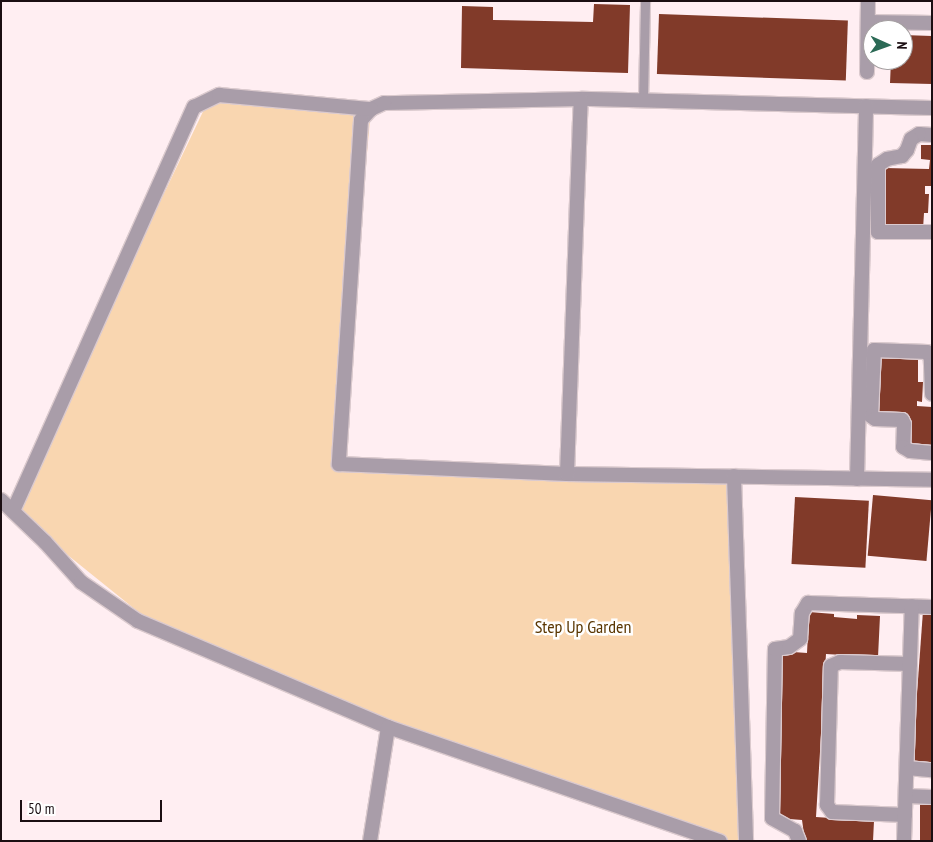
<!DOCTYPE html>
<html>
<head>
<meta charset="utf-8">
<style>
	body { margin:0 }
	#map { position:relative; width:933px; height:842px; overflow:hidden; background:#ffeef2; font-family:"PT Sans Narrow",sans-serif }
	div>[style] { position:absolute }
	.green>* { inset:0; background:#f9d6b0 }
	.building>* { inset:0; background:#813a29; transform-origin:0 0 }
	.roads { filter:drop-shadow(1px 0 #dbcace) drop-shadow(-1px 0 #dbcace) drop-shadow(0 1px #dbcace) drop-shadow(0 -1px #dbcace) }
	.service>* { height:9px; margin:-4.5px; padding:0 4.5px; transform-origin:4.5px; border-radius:4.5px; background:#a99da9 }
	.minor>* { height:14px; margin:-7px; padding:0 7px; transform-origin:7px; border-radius:7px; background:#a99da9 }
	span { translate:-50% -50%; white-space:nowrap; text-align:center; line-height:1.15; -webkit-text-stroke:5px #fff; paint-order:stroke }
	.park-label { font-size:18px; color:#5a3601 }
	.frame { position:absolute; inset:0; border:2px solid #1b0e12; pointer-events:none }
	.north { position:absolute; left:863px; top:20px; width:50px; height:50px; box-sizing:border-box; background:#fff; border:1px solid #a49fa0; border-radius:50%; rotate:92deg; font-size:14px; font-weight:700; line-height:20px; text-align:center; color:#1b0e12 }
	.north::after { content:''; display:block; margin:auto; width:18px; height:22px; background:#2c6a56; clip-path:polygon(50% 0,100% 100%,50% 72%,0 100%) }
	.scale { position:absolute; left:20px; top:800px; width:142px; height:22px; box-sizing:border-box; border:2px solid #1b0e12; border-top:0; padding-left:6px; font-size:15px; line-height:18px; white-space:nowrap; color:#1b0e12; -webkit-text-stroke:4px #fff; paint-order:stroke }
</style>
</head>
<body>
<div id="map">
	<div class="green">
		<div style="clip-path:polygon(209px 99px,371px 109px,339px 463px,734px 476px,746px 841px,721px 841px,357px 714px,162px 631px,13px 511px)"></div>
	</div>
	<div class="building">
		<div style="clip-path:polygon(594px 4px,630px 5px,628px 73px,461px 68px,462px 6px,493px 7px,493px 20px,593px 22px)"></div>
		<div style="left:659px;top:14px;width:189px;height:60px;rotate:2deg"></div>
		<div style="clip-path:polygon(903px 35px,932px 36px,932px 84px,890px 83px,891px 60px,903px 60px)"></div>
		<div style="clip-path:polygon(921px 145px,932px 145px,932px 186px,925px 186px,925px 194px,929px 194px,928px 213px,924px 213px,923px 229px,880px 226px,884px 168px,929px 169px,930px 160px,921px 159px)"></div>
		<div style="clip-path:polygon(877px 356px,918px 359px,918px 382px,923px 382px,922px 402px,917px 401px,917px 406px,932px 407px,932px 448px,907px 447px,909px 416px,874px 415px)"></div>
		<div style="left:873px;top:495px;width:59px;height:61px;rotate:5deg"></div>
		<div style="left:795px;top:497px;width:74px;height:67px;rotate:3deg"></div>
		<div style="clip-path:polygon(923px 611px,932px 612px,932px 764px,912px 763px)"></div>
		<div style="clip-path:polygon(809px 612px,834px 614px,834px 617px,857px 619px,857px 615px,880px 616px,878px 657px,826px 654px,816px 817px,874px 821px,873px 841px,805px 841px,802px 820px,777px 818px,779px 651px,807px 653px)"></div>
		<div style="left:920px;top:802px;width:12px;height:39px"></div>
	</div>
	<div class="roads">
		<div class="service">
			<div style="left:643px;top:100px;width:99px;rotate:-88.8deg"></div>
		</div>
		<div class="minor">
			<div style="left:868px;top:22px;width:64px;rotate:0.9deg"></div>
			<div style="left:867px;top:72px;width:71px;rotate:-89.2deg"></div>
			<div style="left:932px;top:108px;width:351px;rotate:-178.5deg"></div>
			<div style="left:581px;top:99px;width:197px;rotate:178.8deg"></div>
			<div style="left:384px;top:103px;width:14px;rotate:155deg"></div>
			<div style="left:371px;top:109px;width:15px;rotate:132deg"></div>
			<div style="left:361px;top:120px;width:345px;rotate:93.7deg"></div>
			<div style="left:339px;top:464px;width:228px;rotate:2.5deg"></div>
			<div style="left:567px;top:474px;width:365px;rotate:0.9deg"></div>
			<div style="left:932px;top:135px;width:13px;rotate:-176deg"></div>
			<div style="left:919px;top:134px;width:9px;rotate:148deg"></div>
			<div style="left:911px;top:139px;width:12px;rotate:110deg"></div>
			<div style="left:907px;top:150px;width:8px;rotate:130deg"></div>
			<div style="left:902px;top:156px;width:15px;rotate:169deg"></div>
			<div style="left:887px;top:159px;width:11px;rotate:146deg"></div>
			<div style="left:878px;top:165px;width:67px;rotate:90deg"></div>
			<div style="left:878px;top:232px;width:54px"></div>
			<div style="left:932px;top:394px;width:36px;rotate:-92deg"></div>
			<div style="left:931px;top:358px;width:7px;rotate:-124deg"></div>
			<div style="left:927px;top:352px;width:53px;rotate:-177.8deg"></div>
			<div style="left:874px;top:350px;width:66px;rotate:92.6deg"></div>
			<div style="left:871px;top:416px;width:5px;rotate:37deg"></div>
			<div style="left:875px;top:419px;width:27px;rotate:2deg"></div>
			<div style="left:902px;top:420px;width:4px;rotate:63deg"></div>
			<div style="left:904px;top:424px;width:23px;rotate:92deg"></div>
			<div style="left:903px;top:447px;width:8px;rotate:30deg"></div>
			<div style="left:910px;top:451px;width:22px;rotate:5deg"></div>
			<div style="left:567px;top:474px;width:375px;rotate:-87.9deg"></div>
			<div style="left:734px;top:476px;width:365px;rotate:88.1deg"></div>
			<div style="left:857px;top:479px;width:373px;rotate:-88.6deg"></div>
			<div style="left:1px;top:500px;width:61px;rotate:43.7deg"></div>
			<div style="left:45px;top:542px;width:54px;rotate:48deg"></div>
			<div style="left:81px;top:582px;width:69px;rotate:34.4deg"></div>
			<div style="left:138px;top:621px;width:272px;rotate:23deg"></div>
			<div style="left:388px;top:727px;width:351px;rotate:19deg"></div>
			<div style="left:13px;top:511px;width:443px;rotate:-65.9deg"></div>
			<div style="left:194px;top:107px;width:28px;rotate:-26deg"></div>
			<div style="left:219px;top:95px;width:153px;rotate:5.3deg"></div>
			<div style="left:907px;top:768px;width:25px;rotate:5deg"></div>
			<div style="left:906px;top:796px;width:26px;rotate:2deg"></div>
			<div style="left:905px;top:815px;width:73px;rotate:-177.6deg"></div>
			<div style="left:832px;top:812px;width:9px;rotate:-126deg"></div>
			<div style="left:827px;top:805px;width:139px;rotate:-88.4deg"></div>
			<div style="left:831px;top:666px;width:10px;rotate:-24deg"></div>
			<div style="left:840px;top:662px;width:70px;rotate:1.6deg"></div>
			<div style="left:370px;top:841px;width:115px;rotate:-81deg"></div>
			<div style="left:799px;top:841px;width:11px;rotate:-112deg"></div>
			<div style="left:795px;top:831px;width:26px;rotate:-151deg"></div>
			<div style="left:772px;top:818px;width:169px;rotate:-89deg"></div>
			<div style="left:775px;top:649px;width:14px;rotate:-8deg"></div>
			<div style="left:789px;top:647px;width:14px;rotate:-36deg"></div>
			<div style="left:800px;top:639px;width:26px;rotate:-86deg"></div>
			<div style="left:802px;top:613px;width:12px;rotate:-59deg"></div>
			<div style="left:808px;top:603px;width:124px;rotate:1.8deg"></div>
			<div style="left:904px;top:841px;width:235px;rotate:-88.1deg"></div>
		</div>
	</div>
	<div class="park-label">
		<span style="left:583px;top:627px">Step Up Garden</span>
	</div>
	<div class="frame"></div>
	<div class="north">N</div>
	<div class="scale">50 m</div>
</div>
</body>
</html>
